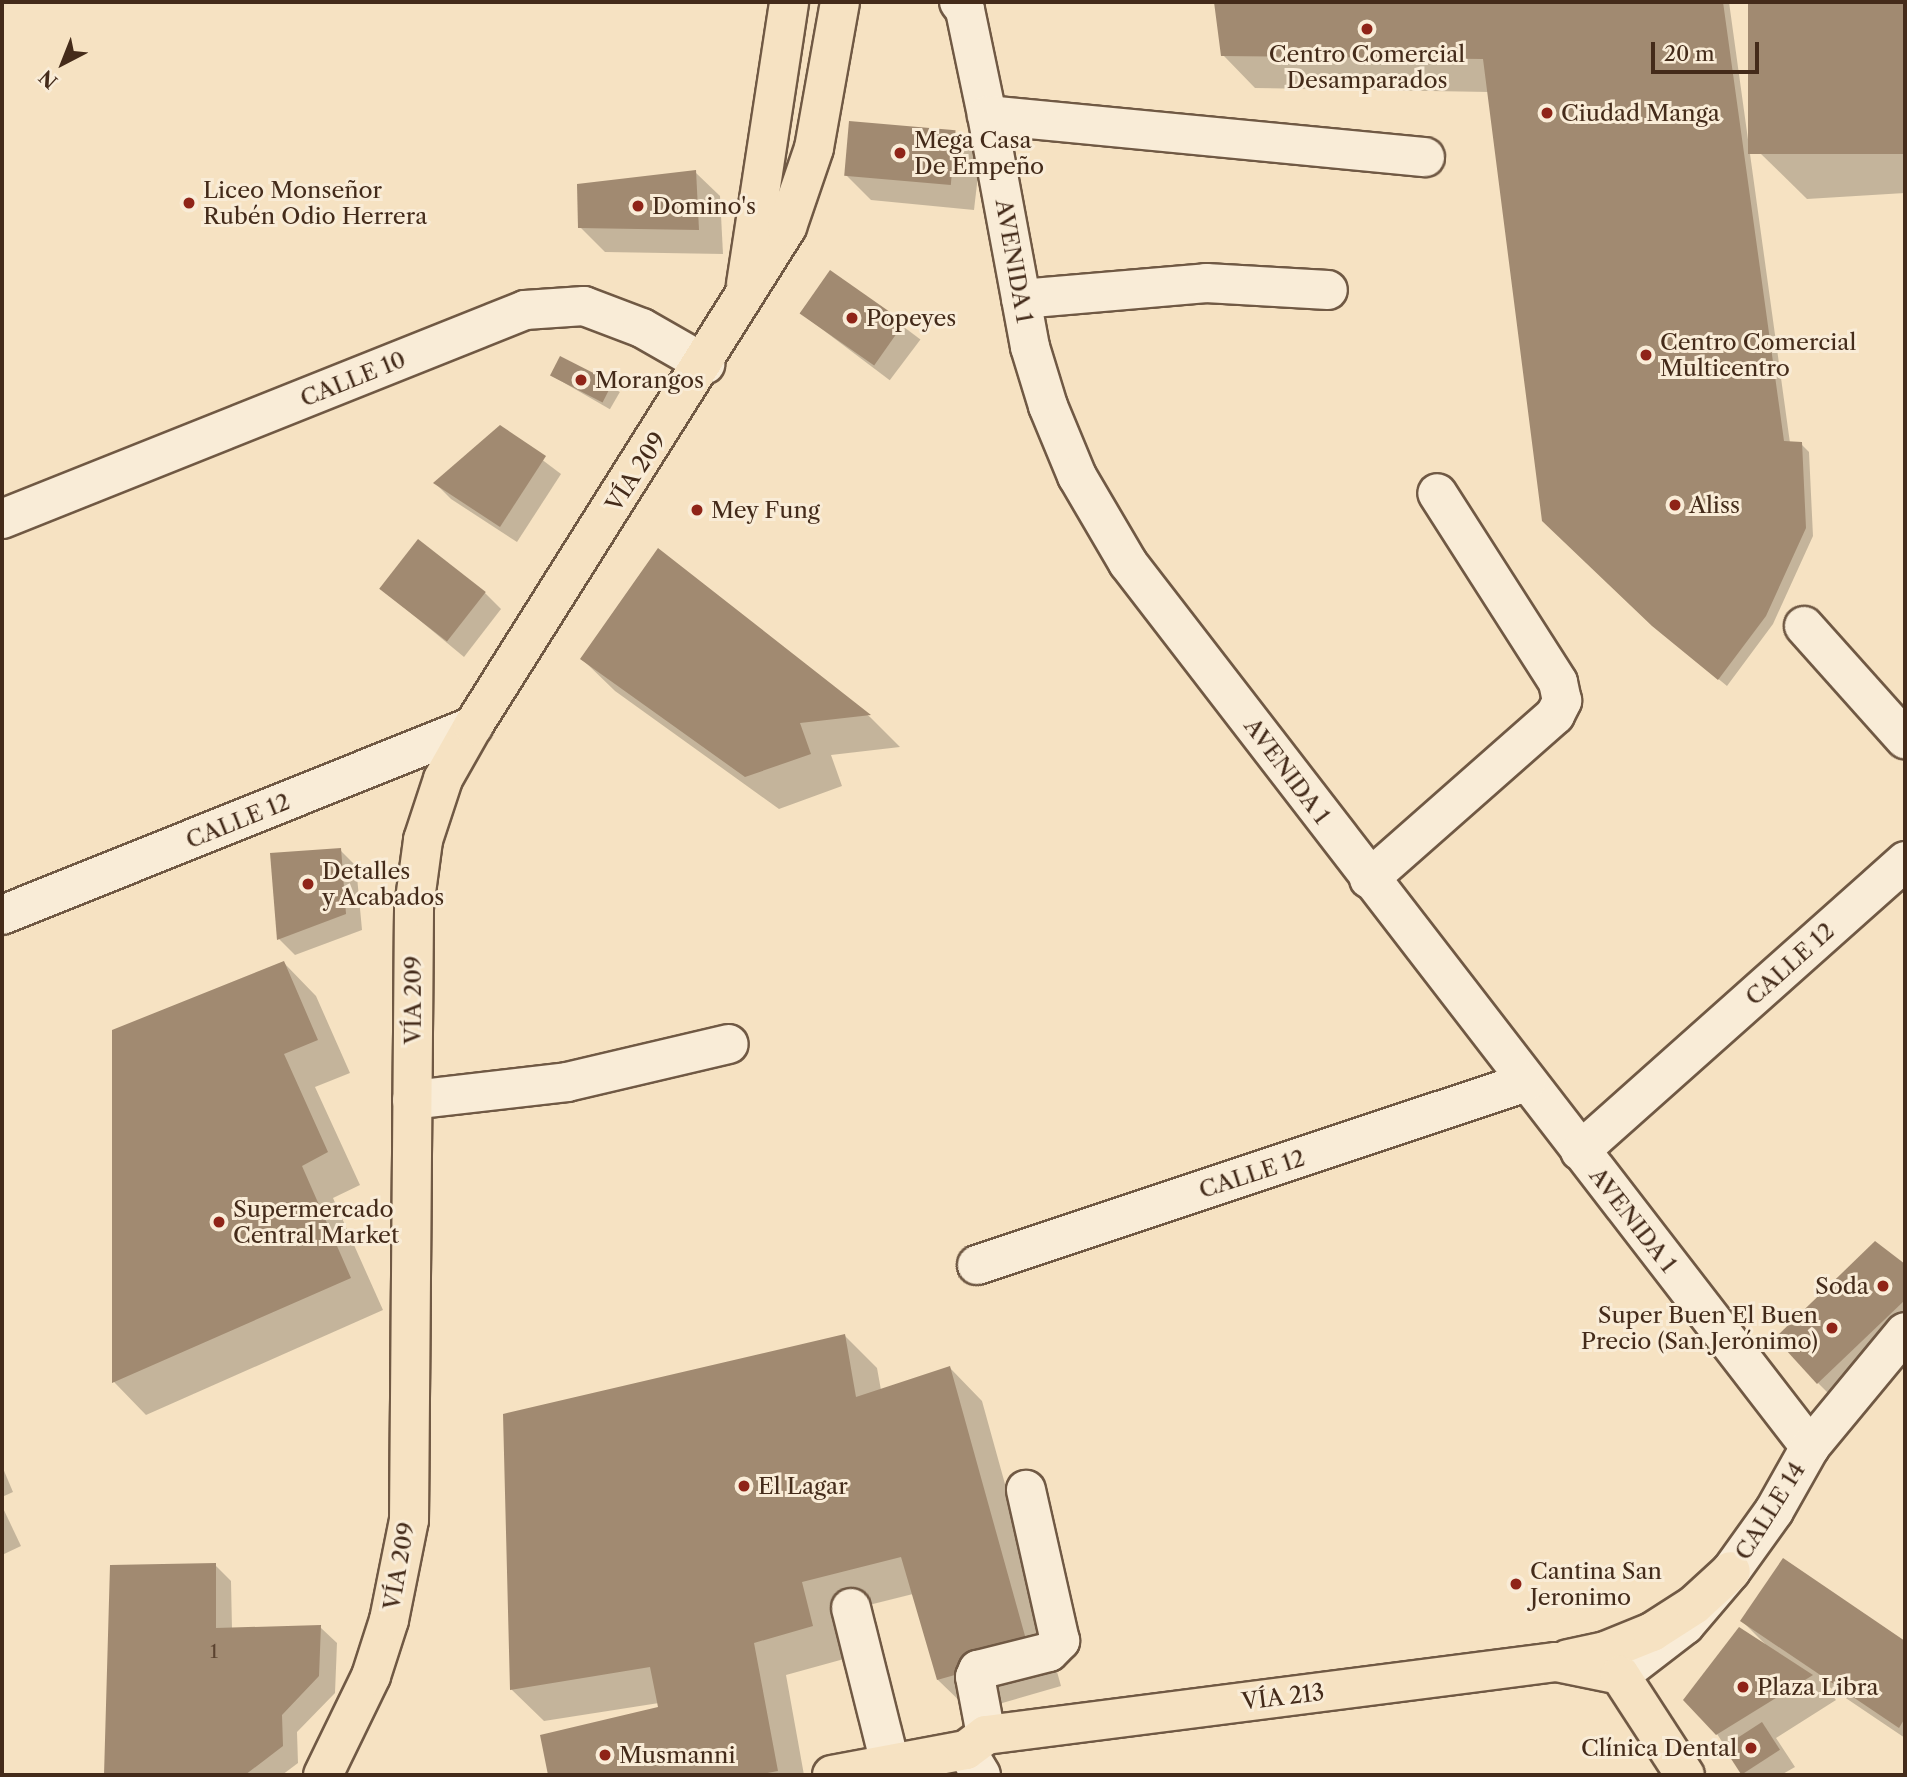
<!DOCTYPE html>
<html>
<head>
<meta charset="utf-8">
<style>
	body { margin:0 }
	#map { position:relative; width:1907px; height:1777px; overflow:hidden; background:#f6e2c2; font-family:"Libre Caslon Text",serif }
	div>[style] { position:absolute }
	.shadow>* { inset:0; background:#0003; transform-origin:0 0 }
	.building>* { inset:0; background:#a18a71; transform-origin:0 0 }
	.roads { filter:drop-shadow(2px 0 #705944) drop-shadow(-2px 0 #705944) drop-shadow(0 2px #705944) drop-shadow(0 -2px #705944) }
	.minor>* { height:38px; margin:-19px; padding:0 19px; transform-origin:19px; border-radius:19px; background:#f9ecd7 }
	.major>* { height:38px; margin:-19px; padding:0 19px; transform-origin:19px; border-radius:19px; background:#f6e2c2 }
	.dots>* { width:19px; height:19px; translate:-50% -50%; box-sizing:border-box; border:4px solid #f9ecd7; border-radius:50% }
	span { translate:-50% -50%; white-space:nowrap; text-align:center; line-height:1.15; -webkit-text-stroke:6px #f9ecd7; paint-order:stroke }
	.number-label { font-size:19px; color:#5b4330 }
	.number-label span { -webkit-text-stroke-width:0 }
	.poi-label { font-size:23px; color:#442b1a }
	.left { translate:0 -50%; text-align:left }
	.right { translate:-100% -50%; text-align:right }
	.street-label { font-size:23px; color:#442b1a }
	.frame { position:absolute; inset:0; border:4px solid #442b1a; pointer-events:none }
	.north { position:absolute; left:28px; top:28px; width:70px; height:70px; -webkit-text-stroke:5px #f9ecd7; paint-order:stroke; rotate:222deg; font-size:19px; font-weight:700; line-height:28px; text-align:center; color:#442b1a }
	.north::after { content:''; display:block; margin:auto; width:24px; height:32px; background:#442b1a; clip-path:polygon(50% 0,100% 100%,50% 72%,0 100%) }
	.scale { position:absolute; left:1651px; top:42px; width:108px; height:32px; box-sizing:border-box; border:4px solid #442b1a; border-top:0; padding-left:9px; font-size:21px; line-height:24px; white-space:nowrap; color:#442b1a; -webkit-text-stroke:5px #f9ecd7; paint-order:stroke }
</style>
</head>
<body>
<div id="map">
	<div class="shadow">
		<div style="clip-path:polygon(1216px 2px,1729px 2px,1790px 443px,1801px 444px,1809px 452px,1813px 536px,1773px 624px,1727px 686px,1662px 633px,1489px 92px,1255px 88px,1223px 55px)"></div>
		<div style="clip-path:polygon(1750px 2px,1905px 2px,1905px 193px,1807px 199px,1760px 153px)"></div>
		<div style="clip-path:polygon(955px 133px,980px 158px,974px 210px,871px 200px,846px 175px)"></div>
		<div style="clip-path:polygon(695px 172px,720px 196px,723px 254px,605px 252px,580px 227px)"></div>
		<div style="left:831px;top:272px;width:112px;height:51px;rotate:37deg"></div>
		<div style="left:561px;top:358px;width:68px;height:20px;rotate:30deg"></div>
		<div style="clip-path:polygon(500px 428px,561px 474px,517px 542px,451px 499px,435px 483px)"></div>
		<div style="clip-path:polygon(658px 551px,870px 717px,900px 747px,831px 755px,842px 786px,779px 809px,615px 691px,582px 659px)"></div>
		<div style="clip-path:polygon(382px 589px,485px 593px,501px 609px,464px 657px)"></div>
		<div style="clip-path:polygon(340px 850px,356px 866px,362px 930px,295px 955px,279px 939px)"></div>
		<div style="clip-path:polygon(284px 963px,316px 996px,350px 1073px,315px 1087px,360px 1185px,333px 1198px,383px 1310px,146px 1415px,114px 1382px,114px 1031px)"></div>
		<div style="clip-path:polygon(1875px 1244px,1905px 1266px,1905px 1334px,1842px 1407px,1818px 1383px)"></div>
		<div style="clip-path:polygon(845px 1336px,877px 1368px,881px 1390px,950px 1368px,982px 1401px,1061px 1686px,971px 1712px,938px 1680px,913px 1594px,833px 1614px,844px 1659px,786px 1675px,804px 1775px,550px 1775px,542px 1736px,660px 1709px,659px 1703px,544px 1721px,511px 1689px)"></div>
		<div style="clip-path:polygon(2px 1466px,13px 1492px,2px 1497px)"></div>
		<div style="clip-path:polygon(2px 1506px,21px 1546px,2px 1555px)"></div>
		<div style="clip-path:polygon(1783px 1560px,1905px 1643px,1905px 1738px,1819px 1680px,1836px 1700px,1776px 1738px,1795px 1767px,1781px 1775px,1744px 1775px,1717px 1734px,1765px 1644px,1742px 1621px)"></div>
		<div style="clip-path:polygon(215px 1565px,231px 1581px,232px 1629px,320px 1627px,337px 1643px,335px 1693px,297px 1732px,298px 1763px,282px 1775px,105px 1775px,111px 1566px)"></div>
	</div>
	<div class="building">
		<div style="clip-path:polygon(1214px 2px,1723px 2px,1784px 441px,1802px 442px,1806px 528px,1766px 616px,1718px 680px,1652px 626px,1542px 521px,1483px 59px,1221px 56px)"></div>
		<div style="left:1748px;top:2px;width:157px;height:152px"></div>
		<div style="left:849px;top:121px;width:107px;height:55px;rotate:5deg"></div>
		<div style="clip-path:polygon(696px 170px,699px 230px,578px 228px,577px 184px)"></div>
		<div style="left:830px;top:270px;width:91px;height:53px;rotate:35deg"></div>
		<div style="left:560px;top:356px;width:59px;height:22px;rotate:27deg"></div>
		<div style="clip-path:polygon(500px 425px,546px 456px,500px 527px,433px 483px)"></div>
		<div style="left:418px;top:539px;width:86px;height:63px;rotate:38deg"></div>
		<div style="clip-path:polygon(658px 548px,871px 715px,800px 723px,811px 754px,745px 777px,580px 659px)"></div>
		<div style="clip-path:polygon(341px 848px,346px 914px,277px 940px,270px 853px)"></div>
		<div style="clip-path:polygon(284px 961px,318px 1040px,284px 1054px,328px 1152px,302px 1166px,351px 1278px,112px 1383px,112px 1030px)"></div>
		<div style="clip-path:polygon(1875px 1241px,1905px 1264px,1905px 1300px,1817px 1384px,1775px 1338px)"></div>
		<div style="clip-path:polygon(845px 1334px,856px 1397px,950px 1366px,1030px 1654px,937px 1680px,901px 1557px,802px 1582px,813px 1626px,754px 1643px,778px 1771px,757px 1775px,548px 1775px,540px 1735px,658px 1707px,650px 1667px,510px 1690px,503px 1414px)"></div>
		<div style="clip-path:polygon(1783px 1558px,1905px 1641px,1905px 1718px,1899px 1728px,1740px 1621px)"></div>
		<div style="clip-path:polygon(216px 1563px,216px 1628px,321px 1625px,319px 1676px,282px 1715px,283px 1746px,245px 1775px,104px 1775px,110px 1565px)"></div>
		<div style="clip-path:polygon(1739px 1627px,1813px 1675px,1716px 1735px,1683px 1700px)"></div>
		<div style="left:1762px;top:1722px;width:33px;height:46px;rotate:57deg"></div>
	</div>
	<div class="roads">
		<div class="minor">
			<div style="left:959px;top:2px;width:10px;rotate:53deg"></div>
			<div style="left:965px;top:10px;width:107px;rotate:78.2deg"></div>
			<div style="left:987px;top:115px;width:236px;rotate:79.5deg"></div>
			<div style="left:1030px;top:347px;width:62px;rotate:73deg"></div>
			<div style="left:1048px;top:406px;width:76px;rotate:67.5deg"></div>
			<div style="left:1077px;top:476px;width:101px;rotate:59.6deg"></div>
			<div style="left:1128px;top:563px;width:1117px;rotate:52.35deg"></div>
			<div style="left:987px;top:115px;width:440px;rotate:5.5deg"></div>
			<div style="left:1021px;top:299px;width:186px;rotate:-4.9deg"></div>
			<div style="left:1206px;top:283px;width:122px;rotate:3.3deg"></div>
			<div style="left:2px;top:519px;width:563px;rotate:-21.78deg"></div>
			<div style="left:525px;top:310px;width:59px;rotate:-3.9deg"></div>
			<div style="left:584px;top:306px;width:62px;rotate:20.8deg"></div>
			<div style="left:642px;top:328px;width:73px;rotate:29.7deg"></div>
			<div style="left:1804px;top:626px;width:152px;rotate:48.2deg"></div>
			<div style="left:1369px;top:879px;width:248px;rotate:-41.4deg"></div>
			<div style="left:1555px;top:715px;width:16px;rotate:-63deg"></div>
			<div style="left:1562px;top:701px;width:19px;rotate:-102deg"></div>
			<div style="left:1558px;top:682px;width:224px;rotate:-122.6deg"></div>
			<div style="left:2px;top:915px;width:508px;rotate:-21.86deg"></div>
			<div style="left:412px;top:1100px;width:156px;rotate:-6.6deg"></div>
			<div style="left:567px;top:1082px;width:166px;rotate:-13.2deg"></div>
			<div style="left:1580px;top:1151px;width:436px;rotate:-41.7deg"></div>
			<div style="left:977px;top:1265px;width:579px;rotate:-18.43deg"></div>
			<div style="left:851px;top:1608px;width:160px;rotate:75.9deg"></div>
			<div style="left:1620px;top:1675px;width:82px;rotate:-37.6deg"></div>
			<div style="left:1685px;top:1625px;width:71px;rotate:-49.6deg"></div>
			<div style="left:1731px;top:1571px;width:74px;rotate:-54.4deg"></div>
			<div style="left:1774px;top:1511px;width:73px;rotate:-60.6deg"></div>
			<div style="left:1810px;top:1447px;width:149px;rotate:-50.4deg"></div>
			<div style="left:986px;top:1735px;width:59px;rotate:-100.7deg"></div>
			<div style="left:975px;top:1677px;width:8px;rotate:-67deg"></div>
			<div style="left:978px;top:1670px;width:73px;rotate:-14.2deg"></div>
			<div style="left:1049px;top:1652px;width:16px;rotate:-45deg"></div>
			<div style="left:1060px;top:1641px;width:155px;rotate:-102.7deg"></div>
			<div style="left:966px;top:1750px;width:29px;rotate:59deg"></div>
		</div>
		<div class="major">
			<div style="left:746px;top:284px;width:285px;rotate:-81.3deg"></div>
			<div style="left:1568px;top:1659px;width:38px;rotate:-12deg"></div>
			<div style="left:1605px;top:1651px;width:51px;rotate:-22deg"></div>
			<div style="left:1652px;top:1632px;width:50px;rotate:-32.7deg"></div>
			<div style="left:1694px;top:1605px;width:50px;rotate:-42.6deg"></div>
			<div style="left:323px;top:1775px;width:110px;rotate:-64.1deg"></div>
			<div style="left:371px;top:1676px;width:59px;rotate:-72.2deg"></div>
			<div style="left:389px;top:1620px;width:102px;rotate:-78.7deg"></div>
			<div style="left:409px;top:1520px;width:613px;rotate:-89.53deg"></div>
			<div style="left:414px;top:907px;width:68px;rotate:-82.3deg"></div>
			<div style="left:423px;top:840px;width:64px;rotate:-71.8deg"></div>
			<div style="left:443px;top:779px;width:61px;rotate:-60.5deg"></div>
			<div style="left:473px;top:726px;width:590px;rotate:-57.82deg"></div>
			<div style="left:787px;top:227px;width:83px;rotate:-71.1deg"></div>
			<div style="left:814px;top:148px;width:148px;rotate:-79.9deg"></div>
			<div style="left:832px;top:1775px;width:136px;rotate:-10.6deg"></div>
			<div style="left:966px;top:1750px;width:25px;rotate:-37deg"></div>
			<div style="left:986px;top:1735px;width:575px;rotate:-7.3deg"></div>
			<div style="left:1556px;top:1662px;width:65px;rotate:11.5deg"></div>
			<div style="left:1620px;top:1675px;width:119px;rotate:57deg"></div>
		</div>
	</div>
	<div class="dots">
		<div style="left:1367px;top:29px;background:#8f2418"></div>
		<div style="left:1547px;top:113px;background:#8f2418"></div>
		<div style="left:900px;top:153px;background:#8f2418"></div>
		<div style="left:189px;top:203px;background:#8f2418"></div>
		<div style="left:638px;top:206px;background:#8f2418"></div>
		<div style="left:852px;top:318px;background:#8f2418"></div>
		<div style="left:1646px;top:355px;background:#8f2418"></div>
		<div style="left:581px;top:380px;background:#8f2418"></div>
		<div style="left:1675px;top:505px;background:#8f2418"></div>
		<div style="left:697px;top:510px;background:#8f2418"></div>
		<div style="left:308px;top:884px;background:#8f2418"></div>
		<div style="left:219px;top:1222px;background:#8f2418"></div>
		<div style="left:1883px;top:1286px;background:#8f2418"></div>
		<div style="left:1832px;top:1328px;background:#8f2418"></div>
		<div style="left:744px;top:1486px;background:#8f2418"></div>
		<div style="left:1516px;top:1584px;background:#8f2418"></div>
		<div style="left:1743px;top:1687px;background:#8f2418"></div>
		<div style="left:1751px;top:1748px;background:#8f2418"></div>
		<div style="left:605px;top:1755px;background:#8f2418"></div>
	</div>
	<div class="number-label">
		<span style="left:214px;top:1652px">1</span>
	</div>
	<div class="poi-label">
		<span style="left:1367px;top:67px">Centro Comercial<br>Desamparados</span>
		<span class="left" style="left:1561px;top:113px">Ciudad Manga</span>
		<span class="left" style="left:914px;top:153px">Mega Casa<br>De Empeño</span>
		<span class="left" style="left:203px;top:203px">Liceo Monseñor<br>Rubén Odio Herrera</span>
		<span class="left" style="left:652px;top:206px">Domino's</span>
		<span class="left" style="left:866px;top:318px">Popeyes</span>
		<span class="left" style="left:1660px;top:355px">Centro Comercial<br>Multicentro</span>
		<span class="left" style="left:595px;top:380px">Morangos</span>
		<span class="left" style="left:1689px;top:505px">Aliss</span>
		<span class="left" style="left:711px;top:510px">Mey Fung</span>
		<span class="left" style="left:322px;top:884px">Detalles<br>y Acabados</span>
		<span class="left" style="left:233px;top:1222px">Supermercado<br>Central Market</span>
		<span class="right" style="left:1869px;top:1286px">Soda</span>
		<span class="right" style="left:1818px;top:1328px">Super Buen El Buen<br>Precio (San Jerónimo)</span>
		<span class="left" style="left:758px;top:1486px">El Lagar</span>
		<span class="left" style="left:1530px;top:1584px">Cantina San<br>Jeronimo</span>
		<span class="left" style="left:1757px;top:1687px">Plaza Libra</span>
		<span class="right" style="left:1737px;top:1748px">Clínica Dental</span>
		<span class="left" style="left:619px;top:1755px">Musmanni</span>
	</div>
	<div class="street-label">
		<span style="left:1014px;top:261px;rotate:80deg">AVENIDA 1</span>
		<span style="left:353px;top:379px;rotate:-22deg">CALLE 10</span>
		<span style="left:636px;top:472px;rotate:-57deg">VÍA 209</span>
		<span style="left:1287px;top:771px;rotate:53deg">AVENIDA 1</span>
		<span style="left:238px;top:821px;rotate:-22deg">CALLE 12</span>
		<span style="left:1790px;top:964px;rotate:-42deg">CALLE 12</span>
		<span style="left:413px;top:1000px;rotate:-90deg">VÍA 209</span>
		<span style="left:1252px;top:1174px;rotate:-18deg">CALLE 12</span>
		<span style="left:1633px;top:1220px;rotate:52deg">AVENIDA 1</span>
		<span style="left:1770px;top:1511px;rotate:-58deg">CALLE 14</span>
		<span style="left:399px;top:1566px;rotate:-80deg">VÍA 209</span>
		<span style="left:1283px;top:1697px;rotate:-7deg">VÍA 213</span>
	</div>
	<div class="frame"></div>
	<div class="north">N</div>
	<div class="scale">20 m</div>
</div>
</body>
</html>
